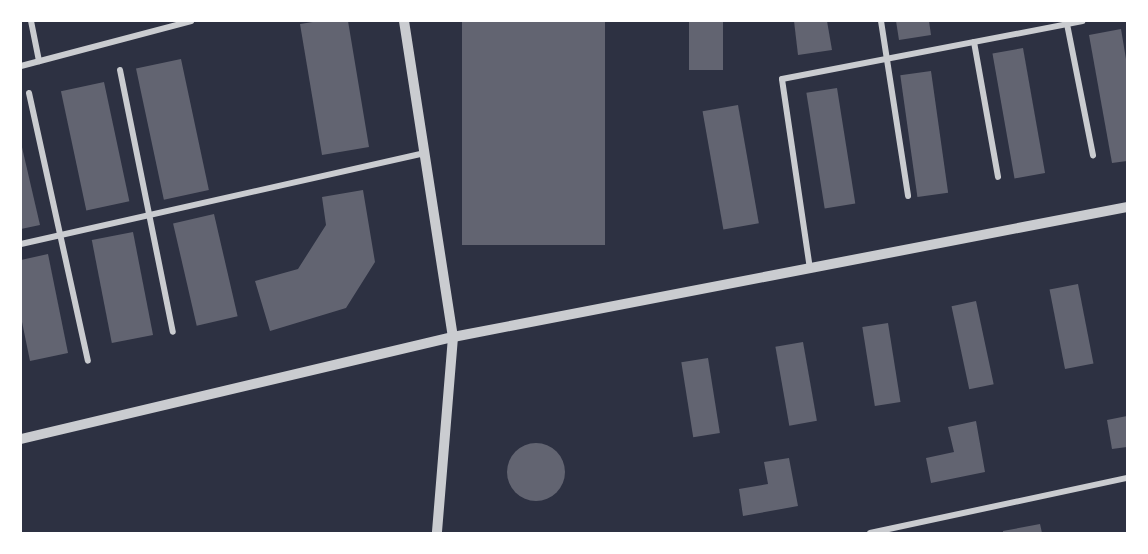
<!DOCTYPE html>
<html>
<head>
<meta charset="utf-8">
<style>
	body { margin:0 }
	#map { position:relative; width:1148px; height:554px; overflow:hidden; background:#2d3142; font-family:Barlow,sans-serif }
	div>[style] { position:absolute }
	.building>* { inset:0; background:#626471; transform-origin:0 0 }
	.round { border-radius:50% }
	.minor>* { height:6px; margin:-3px; padding:0 3px; transform-origin:3px; border-radius:3px; background:#caccd0 }
	.tertiary>* { height:10px; margin:-5px; padding:0 5px; transform-origin:5px; border-radius:5px; background:#caccd0 }
	span { translate:-50% -50%; white-space:nowrap; text-align:center; line-height:1.15; -webkit-text-stroke:5px #fff; paint-order:stroke }
	.frame { position:absolute; inset:0; border:22px solid #fff; pointer-events:none }
</style>
</head>
<body>
<div id="map">
	<div class="building">
		<div style="clip-path:polygon(319px 21px,348px 21px,369px 147px,322px 155px,300px 24px)"></div>
		<div style="left:462px;top:21px;width:143px;height:224px"></div>
		<div style="left:689px;top:21px;width:34px;height:49px"></div>
		<div style="clip-path:polygon(794px 21px,827px 21px,832px 50px,798px 55px)"></div>
		<div style="clip-path:polygon(896px 21px,929px 21px,931px 35px,899px 40px)"></div>
		<div style="clip-path:polygon(1121px 29px,1127px 65px,1127px 161px,1112px 163px,1089px 35px)"></div>
		<div style="left:1023px;top:48px;width:127px;height:31px;rotate:80deg"></div>
		<div style="left:181px;top:59px;width:134px;height:46px;rotate:78deg"></div>
		<div style="left:931px;top:71px;width:123px;height:31px;rotate:82deg"></div>
		<div style="left:104px;top:82px;width:122px;height:44px;rotate:78deg"></div>
		<div style="left:837px;top:88px;width:117px;height:31px;rotate:81deg"></div>
		<div style="left:738px;top:105px;width:120px;height:36px;rotate:80deg"></div>
		<div style="clip-path:polygon(21px 143px,40px 225px,21px 229px)"></div>
		<div style="clip-path:polygon(363px 190px,375px 262px,346px 308px,270px 331px,255px 281px,298px 269px,326px 225px,322px 197px)"></div>
		<div style="left:214px;top:214px;width:105px;height:42px;rotate:77deg"></div>
		<div style="left:133px;top:232px;width:105px;height:42px;rotate:79deg"></div>
		<div style="clip-path:polygon(48px 254px,68px 353px,30px 361px,21px 317px,21px 260px)"></div>
		<div style="left:1078px;top:284px;width:81px;height:29px;rotate:79deg"></div>
		<div style="left:976px;top:301px;width:85px;height:25px;rotate:78deg"></div>
		<div style="left:888px;top:323px;width:80px;height:26px;rotate:81deg"></div>
		<div style="left:803px;top:342px;width:80px;height:28px;rotate:80deg"></div>
		<div style="left:708px;top:358px;width:76px;height:27px;rotate:81deg"></div>
		<div style="clip-path:polygon(1127px 416px,1127px 447px,1112px 449px,1107px 420px)"></div>
		<div style="clip-path:polygon(976px 421px,985px 472px,931px 483px,926px 458px,954px 452px,948px 427px)"></div>
		<div class="round" style="left:507px;top:443px;width:58px;height:58px"></div>
		<div style="clip-path:polygon(789px 458px,798px 506px,743px 516px,739px 489px,768px 484px,764px 462px)"></div>
		<div style="clip-path:polygon(1040px 524px,1042px 533px,1003px 533px,1003px 531px)"></div>
	</div>
	<div class="minor">
		<div style="left:31px;top:21px;width:41px;rotate:78.7deg"></div>
		<div style="left:881px;top:21px;width:177px;rotate:81.2deg"></div>
		<div style="left:1067px;top:24px;width:134px;rotate:78.8deg"></div>
		<div style="left:974px;top:42px;width:137px;rotate:79.9deg"></div>
		<div style="left:21px;top:66px;width:176px;rotate:-14.8deg"></div>
		<div style="left:120px;top:70px;width:267px;rotate:78.6deg"></div>
		<div style="left:29px;top:93px;width:274px;rotate:77.6deg"></div>
		<div style="left:21px;top:244px;width:414px;rotate:-12.7deg"></div>
		<div style="left:810px;top:269px;width:192px;rotate:-98.4deg"></div>
		<div style="left:782px;top:79px;width:306px;rotate:-10.9deg"></div>
		<div style="left:870px;top:533px;width:263px;rotate:-12.1deg"></div>
	</div>
	<div class="tertiary">
		<div style="left:404px;top:21px;width:320px;rotate:81.2deg"></div>
		<div style="left:453px;top:337px;width:197px;rotate:94.7deg"></div>
		<div style="left:21px;top:439px;width:444px;rotate:-13.3deg"></div>
		<div style="left:453px;top:337px;width:686px;rotate:-10.92deg"></div>
	</div>
	<div class="frame"></div>
</div>
</body>
</html>
